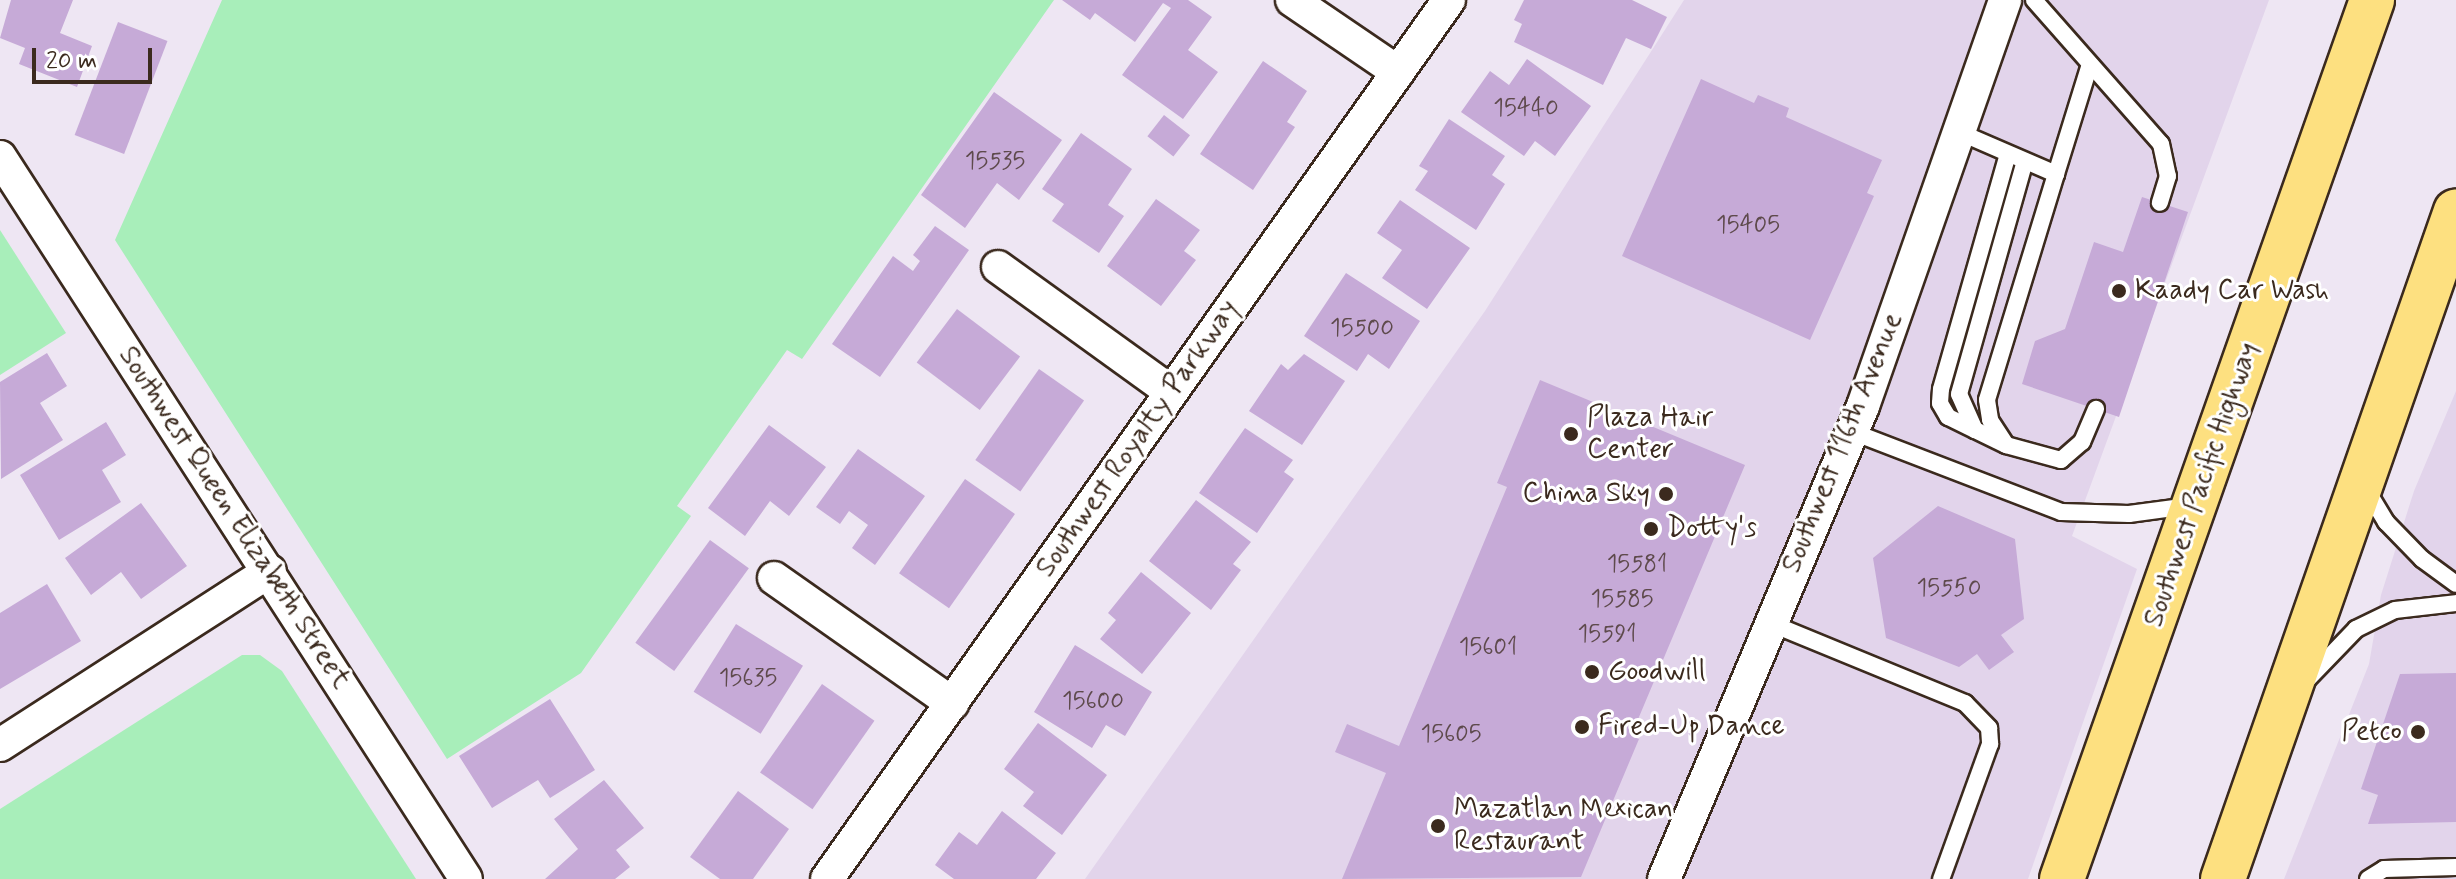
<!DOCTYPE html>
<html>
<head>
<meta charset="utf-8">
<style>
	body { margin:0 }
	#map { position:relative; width:2456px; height:879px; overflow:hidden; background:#eee6f3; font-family:Mynerve,sans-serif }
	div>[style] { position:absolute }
	.built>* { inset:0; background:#e2d4eb }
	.green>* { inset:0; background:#a8eeba }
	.building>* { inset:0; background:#c6aad7; transform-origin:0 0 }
	.roads { filter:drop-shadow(2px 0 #3b2a1e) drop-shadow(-2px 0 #3b2a1e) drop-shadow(0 2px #3b2a1e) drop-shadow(0 -2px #3b2a1e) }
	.lane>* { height:16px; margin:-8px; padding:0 8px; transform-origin:8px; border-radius:8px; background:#fff }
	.street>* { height:32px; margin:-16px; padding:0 16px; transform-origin:16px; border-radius:16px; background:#fff }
	.highway>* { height:44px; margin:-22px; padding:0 22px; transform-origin:22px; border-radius:22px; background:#fde080 }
	.dots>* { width:22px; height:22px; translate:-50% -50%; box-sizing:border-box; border:4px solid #fff; border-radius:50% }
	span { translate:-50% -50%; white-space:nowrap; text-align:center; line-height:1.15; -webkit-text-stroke:6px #fff; paint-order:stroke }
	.number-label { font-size:24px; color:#5e4a4c }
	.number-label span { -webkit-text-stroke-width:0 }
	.poi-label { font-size:28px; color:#3b2a1e }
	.left { translate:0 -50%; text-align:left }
	.right { translate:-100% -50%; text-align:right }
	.street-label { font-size:28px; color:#3b2a1e }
	.scale { position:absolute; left:32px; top:48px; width:120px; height:36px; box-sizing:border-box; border:4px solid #3b2a1e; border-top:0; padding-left:10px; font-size:24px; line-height:28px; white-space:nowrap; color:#3b2a1e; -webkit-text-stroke:6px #fff; paint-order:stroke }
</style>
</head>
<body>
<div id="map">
	<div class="built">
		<div style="clip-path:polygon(1684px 0,2269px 0,2072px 536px,2137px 569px,2028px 879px,1085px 879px,1485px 311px)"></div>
		<div style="clip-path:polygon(2456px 391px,2456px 879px,2284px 879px,2369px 664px,2381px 595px,2414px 491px)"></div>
	</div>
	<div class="green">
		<div style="clip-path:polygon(222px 0,1054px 0,802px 359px,787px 350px,677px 506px,691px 516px,581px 673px,447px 759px,115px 240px)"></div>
		<div style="clip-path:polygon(0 230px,66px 333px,0 375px)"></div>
		<div style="clip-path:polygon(242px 655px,260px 655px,282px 671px,416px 879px,0 879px,0 809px)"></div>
	</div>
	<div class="building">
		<div style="clip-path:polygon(11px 0,73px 0,60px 33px,92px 46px,77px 87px,19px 64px,25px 48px,0 38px)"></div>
		<div style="clip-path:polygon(1062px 0,1188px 0,1212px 17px,1188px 50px,1218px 72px,1183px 119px,1122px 75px,1171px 8px,1163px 3px,1135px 42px,1095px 13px,1090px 20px)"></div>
		<div style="clip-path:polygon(1524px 0,1632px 0,1667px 17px,1651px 49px,1626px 38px,1603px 85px,1514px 42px,1522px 24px,1514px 20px)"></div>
		<div style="left:118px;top:22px;width:53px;height:121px;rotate:21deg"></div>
		<div style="clip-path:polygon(1527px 59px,1591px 106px,1555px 156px,1535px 141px,1524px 156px,1461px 112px,1490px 71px,1509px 85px)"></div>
		<div style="clip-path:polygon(1263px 61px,1307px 91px,1287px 122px,1295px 127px,1253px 190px,1200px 154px)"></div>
		<div style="clip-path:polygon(1701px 79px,1754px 103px,1758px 95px,1789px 108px,1786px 117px,1882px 160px,1867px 193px,1874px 196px,1810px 340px,1622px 256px)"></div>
		<div style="clip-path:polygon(994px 92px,1062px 140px,1019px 200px,997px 183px,965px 228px,921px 195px)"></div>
		<div style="left:1164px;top:115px;width:33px;height:27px;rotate:38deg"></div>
		<div style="clip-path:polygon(1449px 119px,1505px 156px,1492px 175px,1505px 184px,1476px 230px,1415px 190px,1428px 171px,1419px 166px)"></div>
		<div style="clip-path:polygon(1081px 133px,1132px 169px,1108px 205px,1124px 216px,1099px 253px,1052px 221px,1064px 204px,1042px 189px)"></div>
		<div style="clip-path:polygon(2142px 197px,2188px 212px,2119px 417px,2022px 384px,2035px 341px,2065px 329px,2094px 242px,2123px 252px)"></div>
		<div style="clip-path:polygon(1156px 199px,1200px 230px,1184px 251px,1196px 260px,1161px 306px,1107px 266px)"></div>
		<div style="clip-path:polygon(1400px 200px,1470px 248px,1427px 309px,1382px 278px,1402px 250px,1377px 233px)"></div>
		<div style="clip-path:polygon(935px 226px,969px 250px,880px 377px,832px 344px,893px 256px,913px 271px,920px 261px,913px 255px)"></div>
		<div style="clip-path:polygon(1346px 273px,1420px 321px,1389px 369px,1368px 354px,1357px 371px,1304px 336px)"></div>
		<div style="left:957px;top:309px;width:79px;height:67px;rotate:37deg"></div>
		<div style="clip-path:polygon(47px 353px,67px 386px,40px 403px,63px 440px,1px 479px,0 382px)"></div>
		<div style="clip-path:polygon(1304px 354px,1345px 381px,1302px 445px,1249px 411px,1281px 364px,1288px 370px)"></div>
		<div style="left:1039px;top:369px;width:55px;height:111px;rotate:35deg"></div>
		<div style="clip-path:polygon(1540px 380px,1745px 465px,1631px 736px,1639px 739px,1581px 877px,1342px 879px,1386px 773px,1335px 752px,1347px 724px,1399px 746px,1507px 487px,1497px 483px)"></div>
		<div style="clip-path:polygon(106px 422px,126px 455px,102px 470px,121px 502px,59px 540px,20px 475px)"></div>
		<div style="clip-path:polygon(769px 425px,826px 467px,789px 516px,770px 501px,745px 536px,708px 508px)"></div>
		<div style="clip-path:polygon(1245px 428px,1293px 460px,1284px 472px,1294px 479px,1257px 533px,1199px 493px)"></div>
		<div style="clip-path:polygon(858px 449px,925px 496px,875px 565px,852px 548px,868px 525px,849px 511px,840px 524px,816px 507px)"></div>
		<div style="left:965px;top:479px;width:61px;height:115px;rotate:35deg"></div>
		<div style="clip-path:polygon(1196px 500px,1251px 542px,1233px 564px,1241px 570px,1211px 610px,1149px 561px)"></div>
		<div style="clip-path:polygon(141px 503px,187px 566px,141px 599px,121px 572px,91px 595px,65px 558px)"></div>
		<div style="clip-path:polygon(1938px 506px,2015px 539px,2024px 619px,2001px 635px,2014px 652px,1989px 670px,1977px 654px,1959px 667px,1886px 638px,1873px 558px)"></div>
		<div style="left:710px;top:540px;width:48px;height:127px;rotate:36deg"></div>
		<div style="clip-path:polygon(1141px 572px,1191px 613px,1142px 674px,1100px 639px,1116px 620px,1108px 613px)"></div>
		<div style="clip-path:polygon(47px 584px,81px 641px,0 689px,0 613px)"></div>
		<div style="left:736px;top:624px;width:79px;height:80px;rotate:32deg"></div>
		<div style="clip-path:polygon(1075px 645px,1152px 692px,1125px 736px,1106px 725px,1092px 748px,1034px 712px)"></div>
		<div style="clip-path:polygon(2456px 673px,2456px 822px,2368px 824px,2378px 795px,2361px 789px,2400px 674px)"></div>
		<div style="left:822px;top:684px;width:64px;height:108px;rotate:35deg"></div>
		<div style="clip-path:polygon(550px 699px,595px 770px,550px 798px,538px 780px,492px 808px,459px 756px)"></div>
		<div style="clip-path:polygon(1038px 723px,1107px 775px,1062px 835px,1023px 806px,1034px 792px,1004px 769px)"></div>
		<div style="clip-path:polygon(604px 780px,644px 828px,616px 850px,630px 867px,615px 879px,545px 879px,578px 849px,554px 819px)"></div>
		<div style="clip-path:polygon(738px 791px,789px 829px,753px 879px,720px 879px,690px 857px)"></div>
		<div style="clip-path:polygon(1002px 811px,1056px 853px,1036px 879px,954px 879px,935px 865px,959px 832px,977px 845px)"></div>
	</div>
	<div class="roads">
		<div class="lane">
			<div style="left:2034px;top:0;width:192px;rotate:48.6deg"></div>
			<div style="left:2161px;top:144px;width:33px;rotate:78deg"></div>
			<div style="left:2168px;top:176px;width:28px;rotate:107deg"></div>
			<div style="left:1959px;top:132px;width:106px;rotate:23.4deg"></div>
			<div style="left:2056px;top:174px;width:115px;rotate:-72.8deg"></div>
			<div style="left:2056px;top:174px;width:236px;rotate:107deg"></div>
			<div style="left:1987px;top:400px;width:20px;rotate:81deg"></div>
			<div style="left:1990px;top:420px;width:30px;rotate:57deg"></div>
			<div style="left:2006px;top:445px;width:57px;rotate:15.3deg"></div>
			<div style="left:2061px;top:460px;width:28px;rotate:-41deg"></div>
			<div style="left:2082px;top:442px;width:36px;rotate:-67deg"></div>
			<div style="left:1975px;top:430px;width:30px;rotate:-154deg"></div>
			<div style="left:1948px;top:417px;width:16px;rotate:-120deg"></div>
			<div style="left:1940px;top:403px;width:14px;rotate:-86deg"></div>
			<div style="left:1941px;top:389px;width:244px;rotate:-74.1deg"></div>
			<div style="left:1853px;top:432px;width:223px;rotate:21deg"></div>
			<div style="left:2061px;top:512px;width:68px;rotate:1.7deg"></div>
			<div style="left:2129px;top:514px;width:61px;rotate:-7.6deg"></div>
			<div style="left:2004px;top:444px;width:32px;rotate:-154deg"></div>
			<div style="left:1975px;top:430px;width:39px;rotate:-114deg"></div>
			<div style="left:1959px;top:394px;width:242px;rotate:-74.2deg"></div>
			<div style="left:2365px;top:487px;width:41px;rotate:59deg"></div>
			<div style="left:2386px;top:522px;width:52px;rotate:45.8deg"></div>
			<div style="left:2422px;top:559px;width:42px;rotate:36.3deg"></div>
			<div style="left:1770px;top:623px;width:211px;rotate:22.3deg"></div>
			<div style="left:1965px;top:703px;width:35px;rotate:46deg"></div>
			<div style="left:1989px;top:728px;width:16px;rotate:86deg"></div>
			<div style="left:1990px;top:744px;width:144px;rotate:109.9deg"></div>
			<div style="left:2307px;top:680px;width:71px;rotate:-46.1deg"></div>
			<div style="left:2356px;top:629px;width:43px;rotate:-26deg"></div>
			<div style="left:2395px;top:610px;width:61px;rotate:-6.5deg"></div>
			<div style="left:2368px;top:879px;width:19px;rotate:-32deg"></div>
			<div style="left:2384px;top:869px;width:72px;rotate:-1.6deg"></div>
		</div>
		<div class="street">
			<div style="left:1292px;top:0;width:128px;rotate:34.2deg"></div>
			<div style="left:0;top:157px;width:859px;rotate:57.16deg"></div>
			<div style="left:998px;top:267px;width:213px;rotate:35.8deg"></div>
			<div style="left:774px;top:578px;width:218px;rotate:35.1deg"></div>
			<div style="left:0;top:745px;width:321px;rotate:-32.8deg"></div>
			<div style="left:827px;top:879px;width:1077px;rotate:-54.72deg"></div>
			<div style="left:1664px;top:879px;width:513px;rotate:-67.18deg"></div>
			<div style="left:1863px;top:406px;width:430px;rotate:-70.7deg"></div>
		</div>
		<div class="highway">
			<div style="left:2062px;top:879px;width:932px;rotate:-70.57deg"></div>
			<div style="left:2223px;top:879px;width:707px;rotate:-70.77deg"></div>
		</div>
	</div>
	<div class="dots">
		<div style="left:2119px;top:291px;background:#3b2a1e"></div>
		<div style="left:1571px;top:434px;background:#3b2a1e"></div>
		<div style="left:1666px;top:494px;background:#3b2a1e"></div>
		<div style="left:1651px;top:529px;background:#3b2a1e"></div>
		<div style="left:1592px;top:672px;background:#3b2a1e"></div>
		<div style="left:1582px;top:727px;background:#3b2a1e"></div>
		<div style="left:2418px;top:732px;background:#3b2a1e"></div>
		<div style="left:1438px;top:826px;background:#3b2a1e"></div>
	</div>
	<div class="number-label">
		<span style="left:1526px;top:109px">15440</span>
		<span style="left:995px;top:162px">15535</span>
		<span style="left:1748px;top:226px">15405</span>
		<span style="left:1362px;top:329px">15500</span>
		<span style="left:1637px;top:565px">15581</span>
		<span style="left:1949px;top:589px">15550</span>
		<span style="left:1622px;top:600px">15585</span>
		<span style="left:1607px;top:635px">15591</span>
		<span style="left:1488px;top:648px">15601</span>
		<span style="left:748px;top:679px">15635</span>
		<span style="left:1093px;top:702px">15600</span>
		<span style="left:1451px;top:735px">15605</span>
	</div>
	<div class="poi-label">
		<span class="left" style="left:2135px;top:291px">Kaady Car Wash</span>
		<span class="left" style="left:1587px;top:434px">Plaza Hair<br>Center</span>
		<span class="right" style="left:1650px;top:494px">China Sky</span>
		<span class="left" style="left:1667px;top:529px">Dotty's</span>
		<span class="left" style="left:1608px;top:672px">Goodwill</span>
		<span class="left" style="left:1598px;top:727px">Fired-Up Dance</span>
		<span class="right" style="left:2402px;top:732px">Petco</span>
		<span class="left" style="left:1454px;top:826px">Mazatlan Mexican<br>Restaurant</span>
	</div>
	<div class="street-label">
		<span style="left:1138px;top:439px;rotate:-55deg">Southwest Royalty Parkway</span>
		<span style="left:1843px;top:443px;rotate:-68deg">Southwest 116th Avenue</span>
		<span style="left:2202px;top:485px;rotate:-71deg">Southwest Pacific Highway</span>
		<span style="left:234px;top:518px;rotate:57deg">Southwest Queen Elizabeth Street</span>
	</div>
	<div class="scale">20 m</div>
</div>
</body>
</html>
